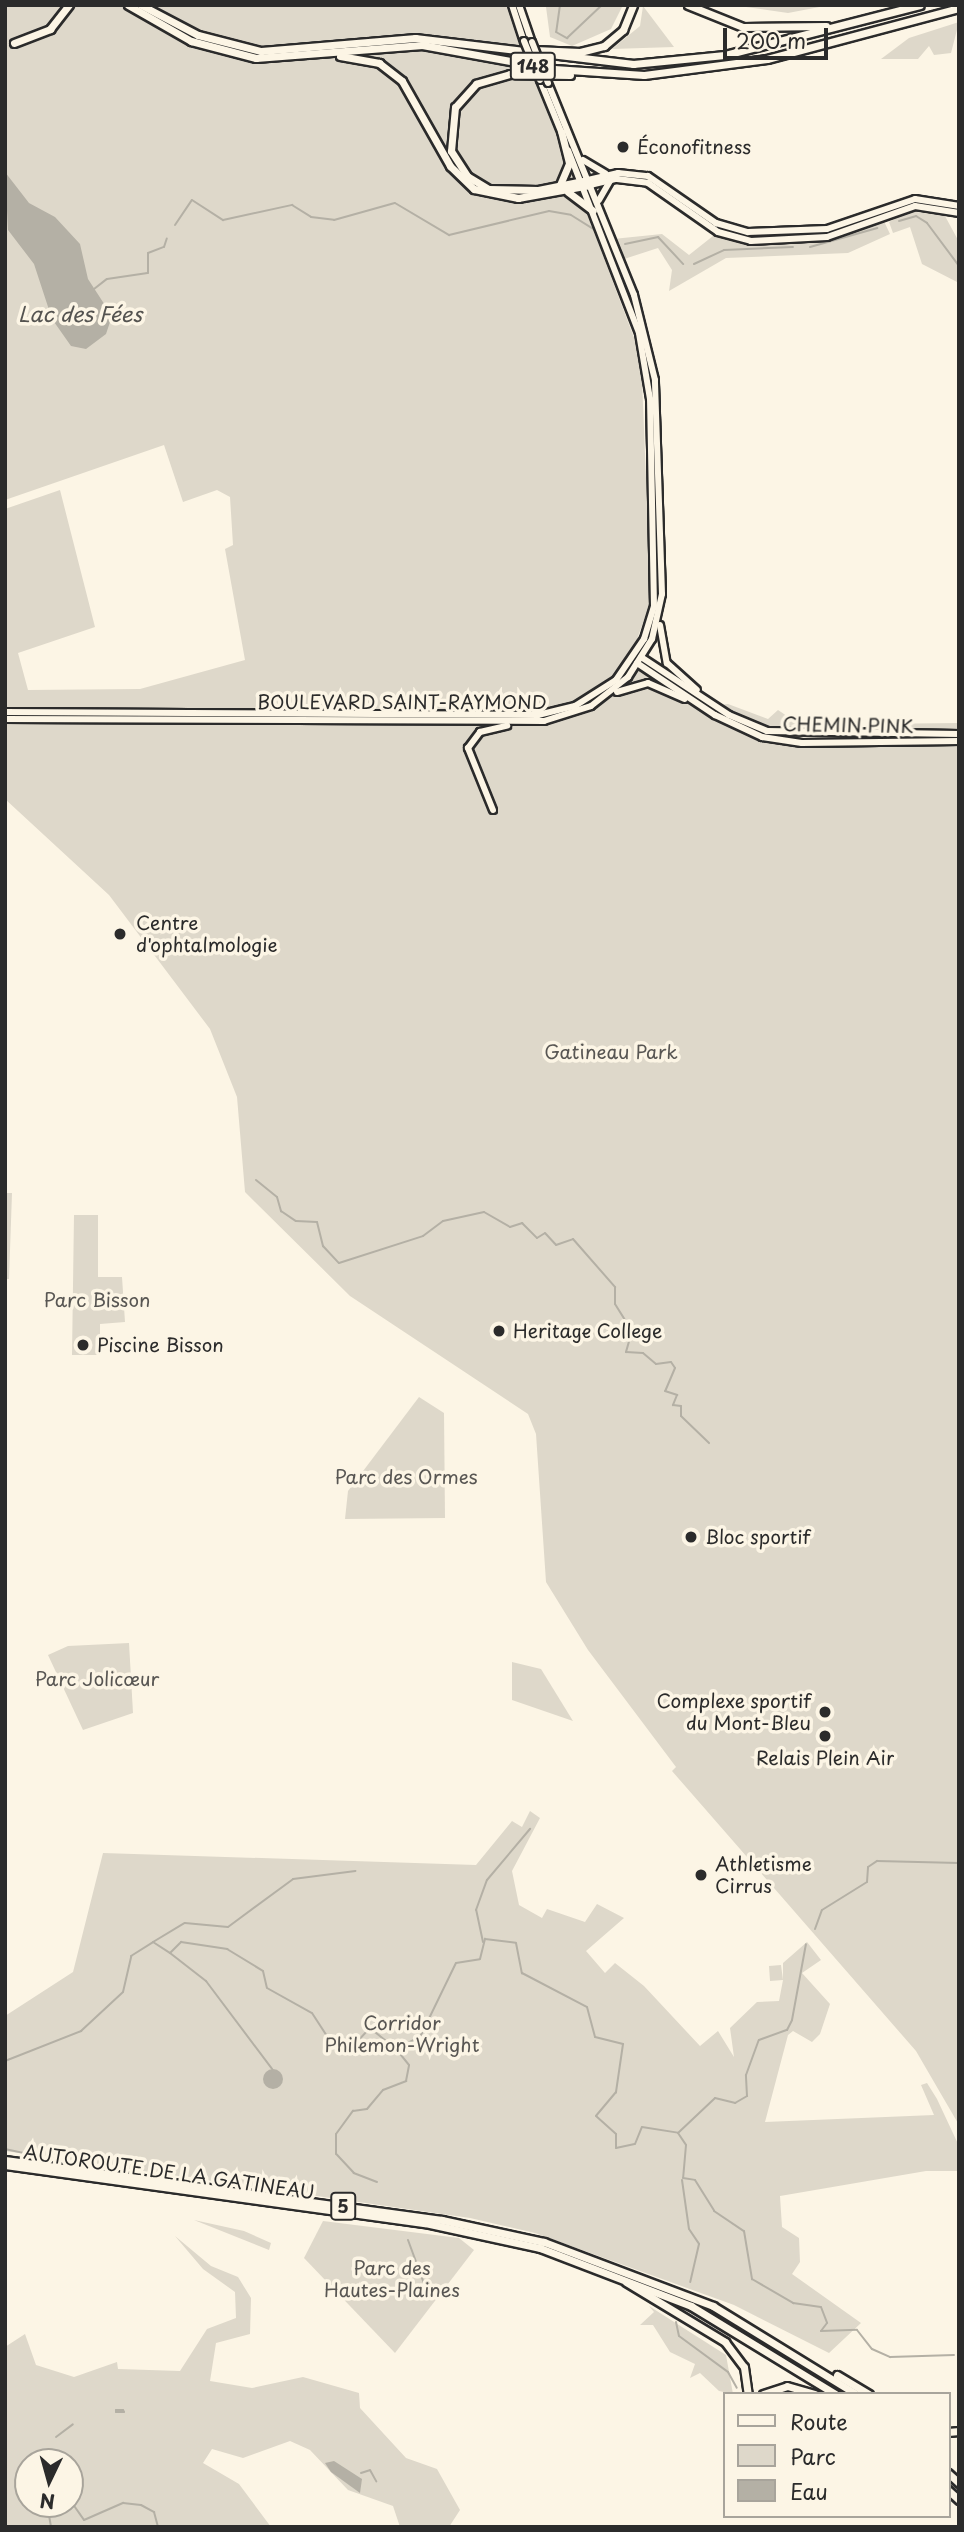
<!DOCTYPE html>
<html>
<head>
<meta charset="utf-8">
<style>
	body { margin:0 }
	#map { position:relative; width:964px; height:2532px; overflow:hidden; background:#fcf5e5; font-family:"Playpen Sans",sans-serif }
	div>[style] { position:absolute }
	.green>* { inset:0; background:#ded8ca }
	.water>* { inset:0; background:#b4b0a5 }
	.round { border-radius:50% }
	.stream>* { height:2px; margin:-1px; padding:0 1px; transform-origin:1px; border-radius:1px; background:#b4b0a5 }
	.roads { filter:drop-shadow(2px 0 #2b2b2b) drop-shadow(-2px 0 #2b2b2b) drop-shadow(0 2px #2b2b2b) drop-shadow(0 -2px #2b2b2b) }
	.major>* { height:6px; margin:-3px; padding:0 3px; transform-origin:3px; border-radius:3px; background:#fcf5e5 }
	.highway>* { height:7px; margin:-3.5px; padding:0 3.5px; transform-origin:3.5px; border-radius:3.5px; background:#fcf5e5 }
	.bridges { filter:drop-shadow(2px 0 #2b2b2b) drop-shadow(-2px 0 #2b2b2b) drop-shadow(0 2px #2b2b2b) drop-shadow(0 -2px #2b2b2b) }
	.major-bridge>* { height:6px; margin:-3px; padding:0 3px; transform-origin:3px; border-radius:3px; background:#fcf5e5 }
	.dots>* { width:19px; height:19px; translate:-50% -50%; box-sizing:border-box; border:4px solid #fcf5e5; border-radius:50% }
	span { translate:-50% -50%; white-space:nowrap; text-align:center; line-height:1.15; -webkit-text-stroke:7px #fcf5e5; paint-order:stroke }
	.shield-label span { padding:2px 5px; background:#fcf5e5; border:2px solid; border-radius:5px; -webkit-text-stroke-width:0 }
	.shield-label { font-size:18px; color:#2b2b2b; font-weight:700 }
	.poi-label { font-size:19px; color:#2b2b2b }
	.left { translate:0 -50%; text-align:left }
	.right { translate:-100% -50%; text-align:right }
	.street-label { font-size:19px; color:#2b2b2b }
	.park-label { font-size:19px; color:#585653 }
	.water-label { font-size:21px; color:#545350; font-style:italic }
	.frame { position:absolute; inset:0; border:7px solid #2b2b2b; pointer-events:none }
	.legend { position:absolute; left:723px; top:2392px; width:228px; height:126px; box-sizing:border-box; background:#fcf5e5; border:2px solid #a8a49b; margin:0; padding:9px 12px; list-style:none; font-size:21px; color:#2b2b2b }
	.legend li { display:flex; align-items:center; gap:14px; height:35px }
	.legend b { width:35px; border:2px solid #a8a49b }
	.north { position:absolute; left:14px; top:2448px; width:70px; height:70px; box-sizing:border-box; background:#fcf5e5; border:2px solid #a8a49b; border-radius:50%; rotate:185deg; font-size:19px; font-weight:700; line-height:28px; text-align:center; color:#2b2b2b }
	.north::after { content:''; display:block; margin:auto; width:24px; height:32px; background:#2b2b2b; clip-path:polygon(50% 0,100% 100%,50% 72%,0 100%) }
	.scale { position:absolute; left:723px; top:28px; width:105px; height:32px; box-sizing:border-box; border:4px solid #2b2b2b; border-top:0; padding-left:9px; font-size:21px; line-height:24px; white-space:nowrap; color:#2b2b2b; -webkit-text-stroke:5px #fcf5e5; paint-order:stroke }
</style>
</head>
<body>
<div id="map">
	<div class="green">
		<div style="clip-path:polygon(5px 5px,508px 5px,641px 356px,651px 601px,629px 661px,710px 716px,758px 738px,799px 745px,959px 743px,959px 2125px,916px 2051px,672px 1771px,676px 1767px,588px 1650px,546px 1582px,536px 1434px,528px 1414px,350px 1296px,245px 1192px,237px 1097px,210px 1029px,109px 895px,5px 799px,5px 509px,60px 490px,95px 627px,18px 653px,28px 690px,140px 689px,245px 660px,225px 549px,233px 545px,230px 497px,217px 490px,183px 502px,164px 445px,5px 500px)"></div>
		<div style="clip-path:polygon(540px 5px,623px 5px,611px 29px,572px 46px,550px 37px,546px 7px)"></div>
		<div style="clip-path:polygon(732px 5px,830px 5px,788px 13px)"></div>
		<div style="clip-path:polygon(643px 6px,674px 47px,612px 49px,640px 26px)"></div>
		<div style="clip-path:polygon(959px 22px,951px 53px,934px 55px,929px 46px,918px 59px,881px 59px,909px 38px)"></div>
		<div style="clip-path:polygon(909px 211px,945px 216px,958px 240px,959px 283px,922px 264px,910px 227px,893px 233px,889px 222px)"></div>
		<div style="clip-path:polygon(882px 217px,890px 234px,848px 253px,726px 258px,669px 291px,672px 270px,658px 248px,621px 260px,613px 239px,662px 234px,689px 255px,718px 232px,808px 240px)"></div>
		<div style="clip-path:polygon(728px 704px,768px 719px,778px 710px,799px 724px,858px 727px,833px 734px,772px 731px,720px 705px)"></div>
		<div style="clip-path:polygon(959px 723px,959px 731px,864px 729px,868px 724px)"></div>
		<div style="clip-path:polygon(5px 1193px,12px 1193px,9px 1279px,5px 1279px)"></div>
		<div style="clip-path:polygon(74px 1215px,98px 1215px,98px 1277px,122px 1277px,125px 1322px,100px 1324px,100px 1355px,72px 1355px)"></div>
		<div style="clip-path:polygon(419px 1397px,444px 1413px,445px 1518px,345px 1519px,348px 1491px)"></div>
		<div style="clip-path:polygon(129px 1643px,133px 1713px,83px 1730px,48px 1655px,68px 1646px)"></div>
		<div style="clip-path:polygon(512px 1662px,541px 1669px,573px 1721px,512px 1700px)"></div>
		<div style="clip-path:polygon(530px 1811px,540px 1818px,512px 1871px,519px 1905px,542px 1918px,547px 1909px,585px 1922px,597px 1904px,624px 1918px,586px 1951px,605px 1973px,615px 1963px,644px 1986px,700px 2046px,718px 2031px,734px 2057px,730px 2028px,757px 2002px,779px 2001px,783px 1980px,770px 1981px,769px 1966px,781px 1965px,783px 1980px,783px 1963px,807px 1942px,821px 1960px,802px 1973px,830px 2004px,820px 2034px,812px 2042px,793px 2031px,788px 2035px,765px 2122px,934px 2115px,921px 2085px,927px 2083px,937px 2099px,959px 2146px,959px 2171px,926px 2171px,780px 2196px,782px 2227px,799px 2238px,800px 2262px,792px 2274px,861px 2323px,829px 2353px,734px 2305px,535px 2233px,470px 2218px,5px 2151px,5px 2016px,73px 1972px,103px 1853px,476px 1865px,512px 1821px,522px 1827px)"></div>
		<div style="clip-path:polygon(194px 2220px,244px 2231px,271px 2243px,269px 2250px)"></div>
		<div style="clip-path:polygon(323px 2221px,459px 2238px,474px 2250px,395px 2353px,304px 2258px)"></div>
		<div style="clip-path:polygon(evenodd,175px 2236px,211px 2266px,238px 2277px,251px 2298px,250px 2334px,216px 2343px,210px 2381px,252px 2388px,303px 2377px,359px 2393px,360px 2408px,406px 2458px,437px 2469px,460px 2510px,449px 2527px,400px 2527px,393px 2506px,348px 2490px,310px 2450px,290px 2441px,243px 2458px,212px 2449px,203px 2463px,239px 2484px,271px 2527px,5px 2527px,5px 2347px,25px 2334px,36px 2365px,74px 2377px,117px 2362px,118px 2369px,180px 2371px,207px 2329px,236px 2318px,235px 2292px,203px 2269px,175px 2236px,28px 2462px,70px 2462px,70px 2504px,28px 2504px,28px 2462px)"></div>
		<div style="clip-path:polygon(649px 2306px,726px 2355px,733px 2394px,719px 2391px,700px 2373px,690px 2378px,695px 2364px,670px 2352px,653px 2325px,640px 2325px,654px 2312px)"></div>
	</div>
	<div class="water">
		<div style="clip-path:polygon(5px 172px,29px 203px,55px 217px,80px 244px,88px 279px,112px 316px,106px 334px,86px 349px,71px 346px,52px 319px,34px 264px,8px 230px)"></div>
		<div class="round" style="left:263px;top:2069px;width:20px;height:20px"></div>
		<div style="clip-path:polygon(334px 2461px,362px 2479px,360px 2493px,331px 2472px,325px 2463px)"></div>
	</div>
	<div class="stream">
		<div style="left:560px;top:5px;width:27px;rotate:98deg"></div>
		<div style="left:556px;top:32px;width:13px;rotate:29deg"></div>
		<div style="left:567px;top:38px;width:48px;rotate:-43.3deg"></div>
		<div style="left:737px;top:5px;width:19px"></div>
		<div style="left:899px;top:221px;width:18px;rotate:-16deg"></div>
		<div style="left:916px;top:216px;width:13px;rotate:32deg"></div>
		<div style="left:927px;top:223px;width:54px;rotate:53.3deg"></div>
		<div style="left:175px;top:225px;width:30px;rotate:-56deg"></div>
		<div style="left:192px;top:200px;width:37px;rotate:33deg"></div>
		<div style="left:223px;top:220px;width:71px;rotate:-12.3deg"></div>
		<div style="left:292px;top:205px;width:22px;rotate:32deg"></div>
		<div style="left:311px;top:217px;width:23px;rotate:7deg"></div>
		<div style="left:334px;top:220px;width:63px;rotate:-15.6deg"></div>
		<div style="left:395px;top:203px;width:63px;rotate:30.7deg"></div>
		<div style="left:449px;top:235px;width:103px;rotate:-13.5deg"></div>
		<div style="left:549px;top:211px;width:22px;rotate:10deg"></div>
		<div style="left:571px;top:215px;width:28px;rotate:32deg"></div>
		<div style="left:625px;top:244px;width:34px;rotate:-12deg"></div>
		<div style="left:658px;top:237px;width:37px;rotate:47deg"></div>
		<div style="left:810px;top:247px;width:70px;rotate:-15.8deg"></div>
		<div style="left:694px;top:264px;width:33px;rotate:-25deg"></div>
		<div style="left:724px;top:250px;width:69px;rotate:-2.5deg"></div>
		<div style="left:94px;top:289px;width:16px;rotate:-38deg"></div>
		<div style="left:107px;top:279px;width:41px;rotate:-8.3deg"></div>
		<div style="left:148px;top:273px;width:20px;rotate:-90deg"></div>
		<div style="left:148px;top:253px;width:17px;rotate:-21deg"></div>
		<div style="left:164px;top:247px;width:9px;rotate:-72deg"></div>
		<div style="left:256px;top:1180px;width:27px;rotate:39deg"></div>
		<div style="left:277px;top:1197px;width:15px;rotate:74deg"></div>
		<div style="left:281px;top:1211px;width:18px;rotate:34deg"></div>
		<div style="left:296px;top:1221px;width:21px;rotate:3deg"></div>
		<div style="left:317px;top:1222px;width:25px;rotate:76deg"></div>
		<div style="left:323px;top:1246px;width:23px;rotate:47deg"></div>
		<div style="left:339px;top:1263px;width:88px;rotate:-17.8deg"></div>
		<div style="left:423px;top:1236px;width:25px;rotate:-37deg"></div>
		<div style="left:443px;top:1221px;width:42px;rotate:-12.4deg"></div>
		<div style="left:484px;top:1212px;width:30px;rotate:30deg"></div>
		<div style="left:510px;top:1227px;width:13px;rotate:-18deg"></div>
		<div style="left:522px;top:1223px;width:21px;rotate:45deg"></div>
		<div style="left:537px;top:1238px;width:9px;rotate:-32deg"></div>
		<div style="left:545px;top:1233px;width:16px;rotate:47deg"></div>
		<div style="left:556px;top:1245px;width:18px;rotate:-19deg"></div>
		<div style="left:573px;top:1239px;width:64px;rotate:48.8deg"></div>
		<div style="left:615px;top:1287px;width:17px;rotate:90deg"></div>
		<div style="left:615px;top:1304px;width:32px;rotate:58deg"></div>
		<div style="left:632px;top:1331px;width:22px;rotate:106deg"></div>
		<div style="left:626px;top:1352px;width:17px;rotate:3deg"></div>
		<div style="left:643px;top:1353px;width:17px;rotate:40deg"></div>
		<div style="left:656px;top:1364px;width:15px;rotate:-8deg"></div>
		<div style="left:671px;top:1362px;width:7px;rotate:56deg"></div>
		<div style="left:675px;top:1368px;width:25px;rotate:113deg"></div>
		<div style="left:665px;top:1391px;width:13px;rotate:18deg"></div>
		<div style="left:677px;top:1395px;width:11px;rotate:112deg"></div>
		<div style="left:673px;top:1405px;width:8px;rotate:7deg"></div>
		<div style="left:681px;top:1406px;width:10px;rotate:90deg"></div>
		<div style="left:681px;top:1416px;width:39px;rotate:44deg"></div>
		<div style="left:815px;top:1929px;width:20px;rotate:-70deg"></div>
		<div style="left:822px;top:1910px;width:53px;rotate:-31.9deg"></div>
		<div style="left:867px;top:1882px;width:15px;rotate:-86deg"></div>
		<div style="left:868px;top:1867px;width:11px;rotate:-34deg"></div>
		<div style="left:877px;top:1861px;width:82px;rotate:1.4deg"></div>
		<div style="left:153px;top:1942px;width:37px;rotate:-31deg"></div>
		<div style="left:185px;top:1923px;width:43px;rotate:5.3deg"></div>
		<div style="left:228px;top:1927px;width:81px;rotate:-36.4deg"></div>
		<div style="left:293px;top:1879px;width:63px;rotate:-7.4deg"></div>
		<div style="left:483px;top:1942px;width:33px;rotate:-102deg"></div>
		<div style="left:476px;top:1910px;width:32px;rotate:-70deg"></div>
		<div style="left:487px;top:1880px;width:67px;rotate:-49.9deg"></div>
		<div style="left:170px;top:1953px;width:46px;rotate:37.9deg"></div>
		<div style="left:206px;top:1981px;width:110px;rotate:53.1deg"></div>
		<div style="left:5px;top:2061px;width:82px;rotate:-21.5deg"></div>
		<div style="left:81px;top:2031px;width:57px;rotate:-42.9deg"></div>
		<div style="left:123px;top:1992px;width:37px;rotate:-77deg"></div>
		<div style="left:131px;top:1956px;width:26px;rotate:-32deg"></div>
		<div style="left:153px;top:1942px;width:20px;rotate:33deg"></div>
		<div style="left:170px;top:1953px;width:16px;rotate:-45deg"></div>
		<div style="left:181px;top:1942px;width:47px;rotate:8.7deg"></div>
		<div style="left:227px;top:1949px;width:42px;rotate:31.4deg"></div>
		<div style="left:263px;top:1971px;width:17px;rotate:77deg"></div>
		<div style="left:267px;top:1988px;width:51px;rotate:29.1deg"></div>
		<div style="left:312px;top:2013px;width:38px;rotate:57deg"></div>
		<div style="left:333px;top:2045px;width:21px"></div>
		<div style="left:354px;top:2045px;width:23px;rotate:-47deg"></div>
		<div style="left:370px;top:2028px;width:33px;rotate:39deg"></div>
		<div style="left:396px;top:2049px;width:27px;rotate:-27deg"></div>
		<div style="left:420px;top:2037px;width:82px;rotate:-64.1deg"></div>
		<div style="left:456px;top:1963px;width:24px;rotate:-9deg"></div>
		<div style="left:480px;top:1959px;width:21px;rotate:-76deg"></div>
		<div style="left:485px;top:1939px;width:31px;rotate:7deg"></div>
		<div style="left:516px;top:1943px;width:31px;rotate:79deg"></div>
		<div style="left:522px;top:1973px;width:73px;rotate:27.6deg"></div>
		<div style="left:587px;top:2007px;width:31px;rotate:75deg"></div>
		<div style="left:595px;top:2037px;width:29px;rotate:14deg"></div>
		<div style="left:623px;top:2044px;width:49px;rotate:98.3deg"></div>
		<div style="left:616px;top:2092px;width:31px;rotate:130deg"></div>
		<div style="left:596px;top:2116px;width:27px;rotate:42deg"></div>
		<div style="left:616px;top:2134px;width:14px;rotate:90deg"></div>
		<div style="left:616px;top:2148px;width:19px;rotate:-12deg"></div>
		<div style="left:635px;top:2144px;width:18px;rotate:-68deg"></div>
		<div style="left:642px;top:2127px;width:36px;rotate:9deg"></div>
		<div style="left:678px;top:2133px;width:14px;rotate:56deg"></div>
		<div style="left:686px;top:2145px;width:33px;rotate:95deg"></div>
		<div style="left:683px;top:2178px;width:12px;rotate:9deg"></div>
		<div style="left:695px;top:2180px;width:36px;rotate:58deg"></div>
		<div style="left:714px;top:2211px;width:36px;rotate:34deg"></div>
		<div style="left:744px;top:2231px;width:49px;rotate:80.5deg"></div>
		<div style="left:752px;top:2279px;width:48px;rotate:30.3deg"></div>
		<div style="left:793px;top:2303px;width:28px;rotate:8deg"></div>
		<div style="left:821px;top:2307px;width:17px;rotate:69deg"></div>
		<div style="left:827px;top:2323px;width:10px;rotate:127deg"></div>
		<div style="left:821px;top:2331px;width:36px;rotate:-2deg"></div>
		<div style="left:857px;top:2330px;width:24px;rotate:52deg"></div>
		<div style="left:872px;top:2349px;width:20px;rotate:24deg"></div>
		<div style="left:890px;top:2357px;width:64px;rotate:-1.8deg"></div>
		<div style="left:678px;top:2133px;width:51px;rotate:-43.4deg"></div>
		<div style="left:715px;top:2098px;width:21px;rotate:14deg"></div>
		<div style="left:735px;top:2103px;width:14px;rotate:-30deg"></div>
		<div style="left:747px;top:2096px;width:21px;rotate:-93deg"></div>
		<div style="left:746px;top:2075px;width:37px;rotate:-70deg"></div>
		<div style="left:759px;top:2040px;width:30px;rotate:-20deg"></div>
		<div style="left:787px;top:2030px;width:11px;rotate:-63deg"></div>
		<div style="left:792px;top:2020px;width:77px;rotate:-79.6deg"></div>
		<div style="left:5px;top:2149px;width:33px;rotate:12deg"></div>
		<div style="left:682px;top:2180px;width:49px;rotate:81.9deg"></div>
		<div style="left:689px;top:2229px;width:18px;rotate:56deg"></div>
		<div style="left:699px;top:2244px;width:39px;rotate:103deg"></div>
		<div style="left:377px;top:2182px;width:25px;rotate:-159deg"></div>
		<div style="left:354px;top:2173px;width:26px;rotate:-133deg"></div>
		<div style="left:336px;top:2154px;width:20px;rotate:-90deg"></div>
		<div style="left:336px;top:2134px;width:29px;rotate:-54deg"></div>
		<div style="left:353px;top:2111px;width:14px;rotate:-8deg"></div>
		<div style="left:367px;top:2109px;width:25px;rotate:-50deg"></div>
		<div style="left:383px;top:2090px;width:25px;rotate:-21deg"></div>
		<div style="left:406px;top:2081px;width:16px;rotate:-79deg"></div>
		<div style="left:409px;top:2065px;width:19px;rotate:-129deg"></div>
		<div style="left:408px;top:2240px;width:52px;rotate:69.8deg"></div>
		<div style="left:676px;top:2322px;width:14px;rotate:78deg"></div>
		<div style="left:679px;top:2336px;width:61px;rotate:36.3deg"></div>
		<div style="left:728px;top:2372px;width:18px;rotate:61deg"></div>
		<div style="left:116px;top:2410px;width:7px"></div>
		<div style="left:123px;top:2410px;width:2px;rotate:63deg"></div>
		<div style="left:124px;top:2412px;width:8px;rotate:180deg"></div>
		<div style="left:116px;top:2412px;width:2px;rotate:-90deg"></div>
		<div style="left:56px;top:2437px;width:21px;rotate:-37deg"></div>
		<div style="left:361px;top:2473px;width:9px;rotate:-18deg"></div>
		<div style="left:370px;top:2470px;width:13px;rotate:61deg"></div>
		<div style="left:70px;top:2500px;width:24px;rotate:55deg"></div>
		<div style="left:84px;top:2520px;width:43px;rotate:-23.6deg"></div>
		<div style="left:123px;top:2503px;width:18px;rotate:6deg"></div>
		<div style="left:141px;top:2505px;width:15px;rotate:28deg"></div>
		<div style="left:154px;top:2512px;width:16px;rotate:75deg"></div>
		<div style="left:47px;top:2504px;width:23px;rotate:80deg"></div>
	</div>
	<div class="roads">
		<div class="major">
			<div style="left:512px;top:5px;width:38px;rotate:72deg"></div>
			<div style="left:519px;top:5px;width:39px;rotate:71deg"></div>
			<div style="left:540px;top:80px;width:58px;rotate:67.8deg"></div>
			<div style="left:583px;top:160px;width:26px;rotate:31deg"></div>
			<div style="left:588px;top:180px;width:31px;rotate:-13deg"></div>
			<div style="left:618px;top:173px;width:30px;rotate:6deg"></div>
			<div style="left:648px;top:176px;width:83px;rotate:34.7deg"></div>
			<div style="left:716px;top:223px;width:33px;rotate:16deg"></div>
			<div style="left:748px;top:232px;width:79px;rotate:-2.2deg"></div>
			<div style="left:827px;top:229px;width:93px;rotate:-18.8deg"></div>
			<div style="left:915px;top:199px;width:45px;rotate:9deg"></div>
			<div style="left:590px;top:185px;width:28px;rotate:-13deg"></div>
			<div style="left:617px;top:179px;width:31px;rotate:7deg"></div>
			<div style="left:648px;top:183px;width:85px;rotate:35deg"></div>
			<div style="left:718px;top:232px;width:34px;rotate:15deg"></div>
			<div style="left:751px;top:241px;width:76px;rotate:-3deg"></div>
			<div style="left:827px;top:237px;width:93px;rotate:-19.4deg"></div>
			<div style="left:915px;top:206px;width:45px;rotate:9deg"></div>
			<div style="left:599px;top:200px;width:22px;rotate:-60deg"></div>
			<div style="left:660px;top:625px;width:39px;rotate:80deg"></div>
			<div style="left:667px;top:663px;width:40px;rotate:42deg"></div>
			<div style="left:641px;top:657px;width:105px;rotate:33.4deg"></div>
			<div style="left:729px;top:715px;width:41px;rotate:22.8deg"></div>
			<div style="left:767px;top:731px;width:192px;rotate:0.9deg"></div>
			<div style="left:637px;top:663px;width:94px;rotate:33.7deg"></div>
			<div style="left:715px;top:715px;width:52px;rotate:25.1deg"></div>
			<div style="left:762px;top:737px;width:40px;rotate:8.5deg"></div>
			<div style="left:802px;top:743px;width:157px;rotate:-0.7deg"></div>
			<div style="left:617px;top:692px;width:32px;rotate:-16deg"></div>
			<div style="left:648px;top:683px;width:40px;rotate:23.4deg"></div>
			<div style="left:5px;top:712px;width:533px;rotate:0.32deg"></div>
			<div style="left:538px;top:715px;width:38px;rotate:-14deg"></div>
			<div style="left:575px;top:706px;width:49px;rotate:-32.4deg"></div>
			<div style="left:616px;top:680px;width:50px;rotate:-55.7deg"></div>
			<div style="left:644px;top:639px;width:34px;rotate:-73deg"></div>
			<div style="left:654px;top:606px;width:207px;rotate:-91.1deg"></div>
			<div style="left:650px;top:399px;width:67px;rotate:-99.5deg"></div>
			<div style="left:639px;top:333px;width:196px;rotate:-111.2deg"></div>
			<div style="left:5px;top:719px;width:539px;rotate:0.21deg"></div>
			<div style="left:544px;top:721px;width:49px;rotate:-17.7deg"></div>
			<div style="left:591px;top:706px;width:47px;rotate:-38.1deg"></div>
			<div style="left:628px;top:677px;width:45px;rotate:-57.7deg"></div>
			<div style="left:652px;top:639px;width:46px;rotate:-77.5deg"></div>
			<div style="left:662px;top:594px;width:214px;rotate:-91.9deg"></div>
			<div style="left:655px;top:380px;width:88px;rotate:-103.9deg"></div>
			<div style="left:634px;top:295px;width:229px;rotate:-112.1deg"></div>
			<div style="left:493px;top:810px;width:67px;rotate:-112deg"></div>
			<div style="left:468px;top:748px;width:20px;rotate:-53deg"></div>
			<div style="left:480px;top:732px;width:28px;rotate:-13deg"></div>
		</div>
		<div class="highway">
			<div style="left:128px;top:5px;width:73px;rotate:29.7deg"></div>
			<div style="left:191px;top:41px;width:67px;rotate:14.7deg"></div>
			<div style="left:256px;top:58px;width:167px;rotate:-4.5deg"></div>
			<div style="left:422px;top:45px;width:134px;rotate:10.3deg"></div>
			<div style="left:554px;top:69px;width:90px;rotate:3.8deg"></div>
			<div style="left:644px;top:75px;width:124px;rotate:-7.4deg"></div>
			<div style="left:767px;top:59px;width:199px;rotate:-14.9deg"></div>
			<div style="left:141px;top:5px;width:64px;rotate:27.8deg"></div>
			<div style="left:198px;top:35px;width:65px;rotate:14.3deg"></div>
			<div style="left:261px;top:51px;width:155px;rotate:-4.8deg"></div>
			<div style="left:415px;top:38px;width:220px;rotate:6.8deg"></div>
			<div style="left:633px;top:64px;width:92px;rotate:-5.6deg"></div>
			<div style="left:725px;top:55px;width:201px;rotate:-14.4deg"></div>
			<div style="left:688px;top:5px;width:59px;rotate:21.8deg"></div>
			<div style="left:743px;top:27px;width:83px;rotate:-0.7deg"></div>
			<div style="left:14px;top:43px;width:39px;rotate:-21deg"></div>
			<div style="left:50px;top:29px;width:31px;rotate:-52deg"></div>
			<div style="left:535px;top:50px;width:45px;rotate:2.5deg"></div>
			<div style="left:580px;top:52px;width:25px;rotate:-14deg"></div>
			<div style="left:604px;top:46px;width:25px;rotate:-40deg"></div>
			<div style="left:623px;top:30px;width:27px;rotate:-68deg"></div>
			<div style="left:340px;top:56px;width:40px;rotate:10deg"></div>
			<div style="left:379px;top:63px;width:29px;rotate:38deg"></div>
			<div style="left:402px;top:81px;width:98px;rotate:60.5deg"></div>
			<div style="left:450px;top:166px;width:33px;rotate:44deg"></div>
			<div style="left:474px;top:189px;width:45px;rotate:11.6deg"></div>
			<div style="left:518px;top:198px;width:73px;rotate:-10.2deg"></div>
			<div style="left:570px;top:75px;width:60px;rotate:-179deg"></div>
			<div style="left:510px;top:74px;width:35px;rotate:164deg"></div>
			<div style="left:476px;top:84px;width:31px;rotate:132deg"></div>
			<div style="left:455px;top:107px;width:44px;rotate:95.2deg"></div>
			<div style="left:451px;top:151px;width:30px;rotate:57deg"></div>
			<div style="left:467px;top:176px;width:26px;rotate:31deg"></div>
			<div style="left:489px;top:189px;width:49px;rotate:1.2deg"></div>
			<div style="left:538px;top:190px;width:51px;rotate:-11.3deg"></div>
			<div style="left:559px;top:187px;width:26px;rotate:-67deg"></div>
			<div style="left:569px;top:163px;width:32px;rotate:-104deg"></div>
			<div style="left:568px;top:192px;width:31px;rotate:37deg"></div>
			<div style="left:5px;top:2160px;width:441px;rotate:7.8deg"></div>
			<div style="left:442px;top:2220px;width:104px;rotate:12.2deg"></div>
			<div style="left:544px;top:2242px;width:181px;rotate:20.7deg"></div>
			<div style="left:713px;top:2306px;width:168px;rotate:31.6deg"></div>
			<div style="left:5px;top:2165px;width:424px;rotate:7.9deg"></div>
			<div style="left:425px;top:2223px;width:118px;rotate:12.3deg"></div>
			<div style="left:540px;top:2248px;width:162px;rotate:21deg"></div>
			<div style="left:691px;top:2306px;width:169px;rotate:31.4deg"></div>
			<div style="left:626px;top:2282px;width:116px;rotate:31.2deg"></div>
			<div style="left:725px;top:2342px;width:31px;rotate:53deg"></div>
			<div style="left:744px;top:2367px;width:27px;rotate:82deg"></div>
			<div style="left:837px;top:2375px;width:37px;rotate:31deg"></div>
			<div style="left:763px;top:2394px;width:25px;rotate:-18deg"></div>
			<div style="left:787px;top:2386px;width:29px;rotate:16deg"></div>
			<div style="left:948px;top:2432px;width:11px;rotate:-5deg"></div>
			<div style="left:948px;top:2473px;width:15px;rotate:42deg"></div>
			<div style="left:948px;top:2490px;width:15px;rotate:42deg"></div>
		</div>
	</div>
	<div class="bridges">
		<div class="major-bridge">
			<div style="left:524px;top:41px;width:42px;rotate:67.7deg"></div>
			<div style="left:532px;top:42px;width:44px;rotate:68.7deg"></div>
		</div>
	</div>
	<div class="dots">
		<div style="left:623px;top:147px;background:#2b2b2b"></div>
		<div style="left:120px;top:934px;background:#2b2b2b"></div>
		<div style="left:499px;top:1331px;background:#2b2b2b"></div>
		<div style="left:83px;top:1345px;background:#2b2b2b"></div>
		<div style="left:691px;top:1537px;background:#2b2b2b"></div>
		<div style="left:825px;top:1712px;background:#2b2b2b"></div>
		<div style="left:825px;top:1736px;background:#2b2b2b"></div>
		<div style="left:701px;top:1875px;background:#2b2b2b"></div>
	</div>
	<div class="shield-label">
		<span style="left:533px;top:66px">148</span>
		<span style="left:343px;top:2206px">5</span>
	</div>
	<div class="poi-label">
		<span class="left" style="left:637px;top:147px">Éconofitness</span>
		<span class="left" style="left:136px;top:934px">Centre<br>d'ophtalmologie</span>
		<span class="left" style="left:513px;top:1331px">Heritage College</span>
		<span class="left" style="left:97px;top:1345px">Piscine Bisson</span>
		<span class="left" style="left:705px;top:1537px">Bloc sportif</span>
		<span class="right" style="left:811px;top:1712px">Complexe sportif<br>du Mont-Bleu</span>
		<span style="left:825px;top:1758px">Relais Plein Air</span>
		<span class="left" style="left:715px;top:1875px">Athletisme<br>Cirrus</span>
	</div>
	<div class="street-label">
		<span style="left:402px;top:702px">BOULEVARD SAINT-RAYMOND</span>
		<span style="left:848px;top:725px;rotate:1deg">CHEMIN PINK</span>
		<span style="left:169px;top:2172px;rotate:8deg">AUTOROUTE DE LA GATINEAU</span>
	</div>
	<div class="park-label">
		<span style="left:611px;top:1052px">Gatineau Park</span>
		<span style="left:97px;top:1300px">Parc Bisson</span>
		<span style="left:406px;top:1477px">Parc des Ormes</span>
		<span style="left:97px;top:1679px">Parc Jolicœur</span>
		<span style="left:402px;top:2034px">Corridor<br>Philemon-Wright</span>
		<span style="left:392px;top:2279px">Parc des<br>Hautes-Plaines</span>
	</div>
	<div class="water-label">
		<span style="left:80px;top:313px">Lac des Fées</span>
	</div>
	<div class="frame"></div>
	<ul class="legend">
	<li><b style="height:9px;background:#fcf5e5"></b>Route</li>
	<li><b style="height:19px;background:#ded8ca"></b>Parc</li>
	<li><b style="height:19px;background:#b4b0a5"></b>Eau</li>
	</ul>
	<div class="north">N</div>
	<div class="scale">200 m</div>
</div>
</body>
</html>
